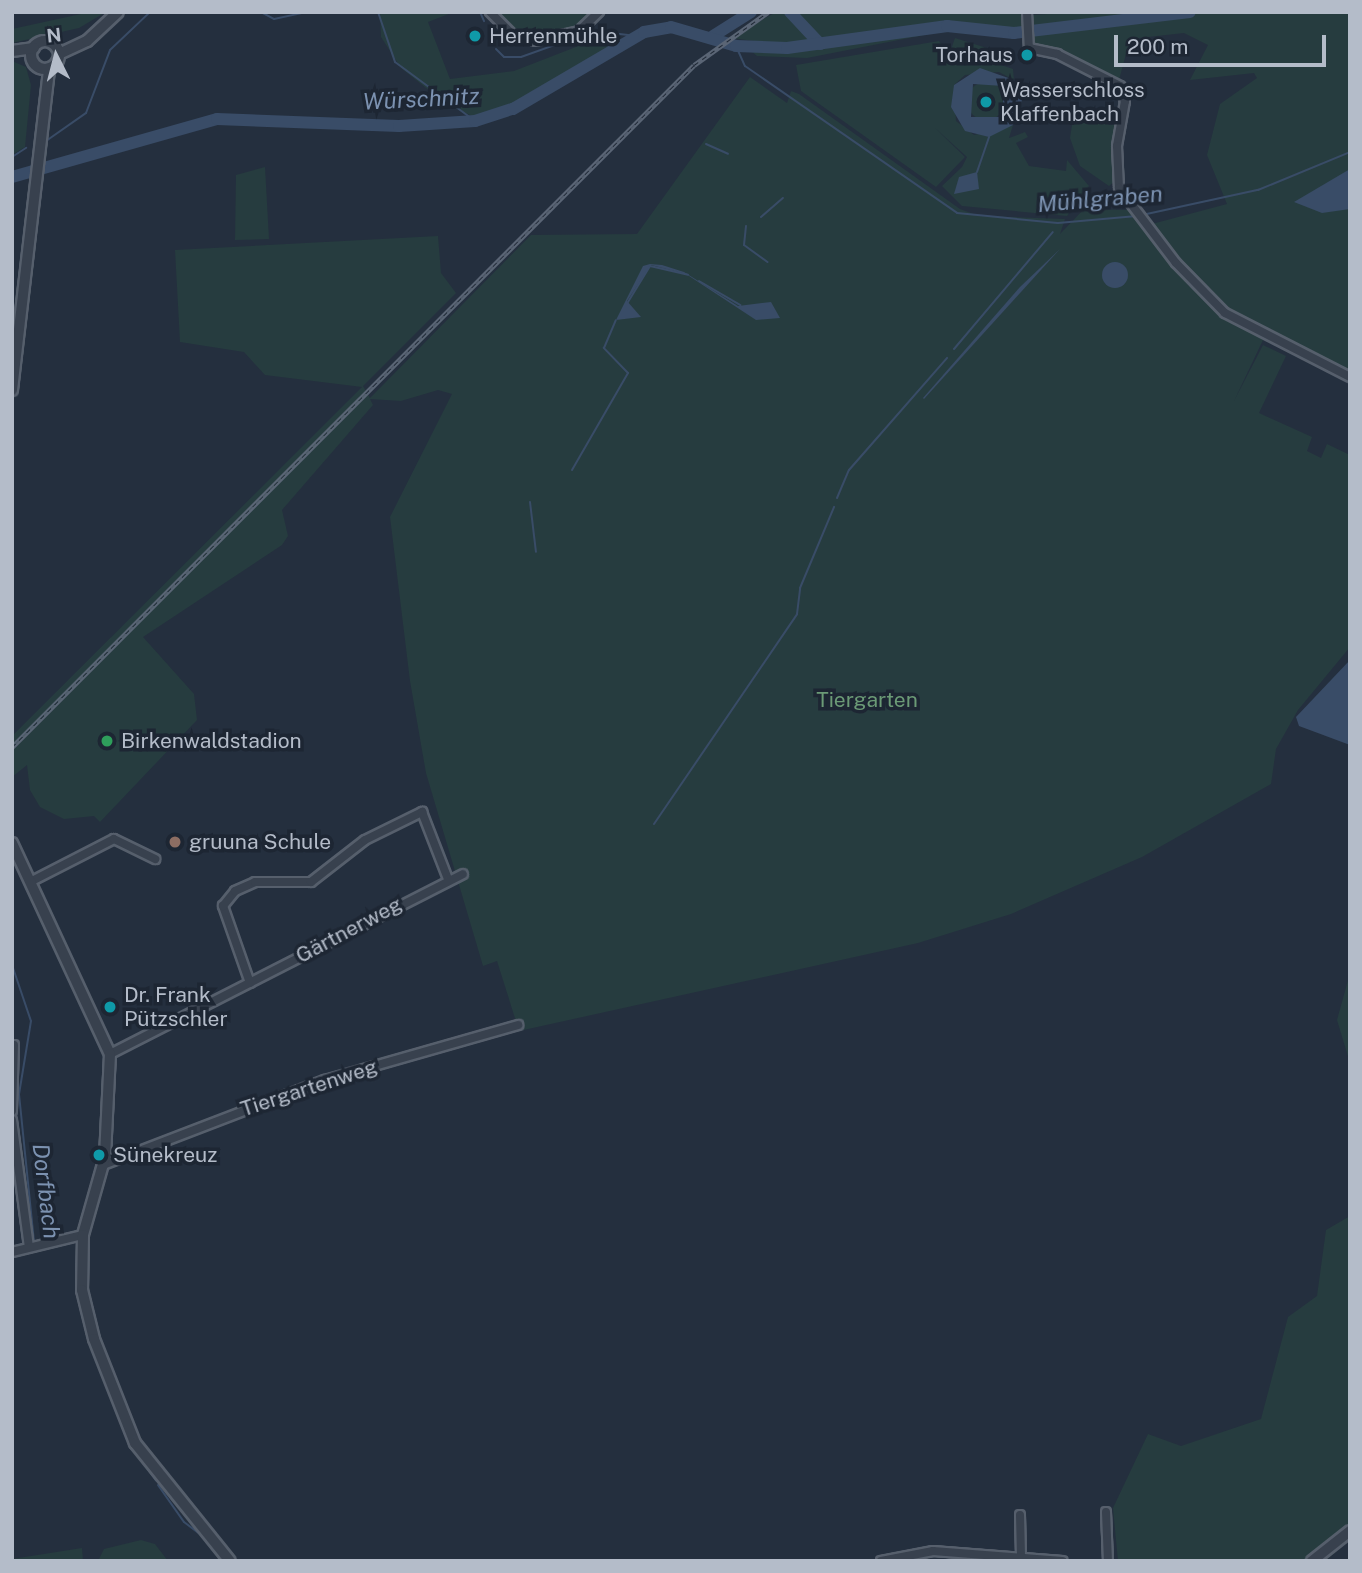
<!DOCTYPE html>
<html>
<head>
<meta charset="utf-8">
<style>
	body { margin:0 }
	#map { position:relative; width:1362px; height:1573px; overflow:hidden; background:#242f3e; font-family:"Public Sans",sans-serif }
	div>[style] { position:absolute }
	.green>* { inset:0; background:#263c3f }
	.round { border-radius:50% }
	.water>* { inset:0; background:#394c67 }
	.stream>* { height:2px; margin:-1px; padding:0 1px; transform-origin:1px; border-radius:1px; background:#394c67 }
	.river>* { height:12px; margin:-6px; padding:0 6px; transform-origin:6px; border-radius:6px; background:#394c67 }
	.roads { filter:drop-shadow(2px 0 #565f6c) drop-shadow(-2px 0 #565f6c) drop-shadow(0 2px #565f6c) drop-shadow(0 -2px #565f6c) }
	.minor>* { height:8px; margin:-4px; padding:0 4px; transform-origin:4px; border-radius:4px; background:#38414e }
	.tertiary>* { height:10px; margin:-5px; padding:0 5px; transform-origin:5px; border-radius:5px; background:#38414e }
	.tertiary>.ring { margin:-5px; padding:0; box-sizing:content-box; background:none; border:10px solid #38414e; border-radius:50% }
	.rail>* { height:4.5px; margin-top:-2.25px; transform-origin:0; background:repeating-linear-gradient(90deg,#1d2633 0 5px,#5a6575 0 10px); box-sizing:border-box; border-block:2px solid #5a6575 }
	.dots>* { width:19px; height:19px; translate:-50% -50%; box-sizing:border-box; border:4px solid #1d2633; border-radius:50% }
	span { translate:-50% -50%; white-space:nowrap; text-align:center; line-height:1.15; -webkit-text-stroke:7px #1d2633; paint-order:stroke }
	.poi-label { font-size:21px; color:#b4bcc9 }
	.left { translate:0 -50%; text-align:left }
	.right { translate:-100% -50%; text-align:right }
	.park-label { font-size:21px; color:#6b9a76 }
	.street-label { font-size:21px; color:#b4bcc9 }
	.water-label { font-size:23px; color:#7c92b1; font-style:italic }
	.frame { position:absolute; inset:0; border:14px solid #b4bcc9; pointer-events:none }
	.north { position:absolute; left:21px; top:21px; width:70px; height:70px; -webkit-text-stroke:5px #1d2633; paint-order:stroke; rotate:354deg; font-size:19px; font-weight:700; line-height:28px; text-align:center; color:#b4bcc9 }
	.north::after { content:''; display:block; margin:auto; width:24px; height:32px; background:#b4bcc9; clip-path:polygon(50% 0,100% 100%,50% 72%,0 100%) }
	.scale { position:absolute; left:1114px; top:35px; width:212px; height:32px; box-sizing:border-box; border:4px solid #b4bcc9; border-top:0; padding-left:9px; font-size:21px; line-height:24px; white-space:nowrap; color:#b4bcc9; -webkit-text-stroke:5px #1d2633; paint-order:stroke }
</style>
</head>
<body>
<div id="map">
	<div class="green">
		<div style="clip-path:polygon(90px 12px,106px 12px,79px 28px,12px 43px,12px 29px)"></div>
		<div style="clip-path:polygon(380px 12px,454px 12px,428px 22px,450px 79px,514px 71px,599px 38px,609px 49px,518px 102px,474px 117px,445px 103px,401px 68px,381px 37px)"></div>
		<div style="clip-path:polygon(497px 12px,597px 12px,579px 30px,535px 38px,512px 31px)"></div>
		<div style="clip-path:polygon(776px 12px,1023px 12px,1024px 28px,924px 25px,787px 45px,731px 38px)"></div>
		<div style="clip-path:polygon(1081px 12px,1350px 12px,1350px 378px,1226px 313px,1152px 224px,1227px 204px,1207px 155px,1220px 104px,1257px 78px,1254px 73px,1190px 80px,1208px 45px,1184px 33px,1130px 39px,1119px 80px,1032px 43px,1031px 15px)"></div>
		<div style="clip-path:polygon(955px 29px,807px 58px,757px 56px,750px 50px)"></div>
		<div style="clip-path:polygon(955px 38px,990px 49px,986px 60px,1013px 69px,1014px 80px,999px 72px,965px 75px,954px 85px,956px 121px,974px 135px,1013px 125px,1009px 138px,1025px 132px,1028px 137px,1016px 143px,1029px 166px,1066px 171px,1067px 160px,1089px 186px,1067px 216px,962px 206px,942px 186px,962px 167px,967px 157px,934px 127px,965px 157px,936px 187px,801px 91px,796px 65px,939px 41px,949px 55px)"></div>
		<div style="clip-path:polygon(12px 61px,26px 67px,31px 85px,25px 147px,12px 155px)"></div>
		<div style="clip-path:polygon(750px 77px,787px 103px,791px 91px,799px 94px,960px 209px,979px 216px,1065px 219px,1060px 234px,1084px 209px,1129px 210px,1188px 285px,1263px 340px,1234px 401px,1263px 345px,1286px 356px,1259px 413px,1312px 437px,1307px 451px,1321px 458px,1327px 444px,1350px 455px,1350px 647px,1298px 710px,1276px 749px,1271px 784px,1142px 857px,1011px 914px,918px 943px,519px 1031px,497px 961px,483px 966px,426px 773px,410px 681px,390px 517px,452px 394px,438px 390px,401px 401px,370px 399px,373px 405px,282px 510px,288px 536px,282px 545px,143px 637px,194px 694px,197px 720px,100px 822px,94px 816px,64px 819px,40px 807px,30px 790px,27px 765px,12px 777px,12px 736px,362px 387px,265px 375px,244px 352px,180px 342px,175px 250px,438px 236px,441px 273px,456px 293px,363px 386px,370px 398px,531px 235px,637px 234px)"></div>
		<div class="round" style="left:967px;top:82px;width:38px;height:38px"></div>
		<div style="clip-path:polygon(1104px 117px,1109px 125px,1118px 124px,1116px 180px,1109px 186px,1080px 166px,1070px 138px,1072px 125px)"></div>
		<div style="clip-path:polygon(265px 167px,269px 239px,235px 240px,236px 175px)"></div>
		<div style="clip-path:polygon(1350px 973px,1350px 1063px,1337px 1020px)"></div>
		<div style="clip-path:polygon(1350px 1216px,1350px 1539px,1325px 1561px,1118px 1561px,1113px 1508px,1148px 1434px,1181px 1446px,1261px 1419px,1288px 1317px,1317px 1296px,1326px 1230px)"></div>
		<div style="clip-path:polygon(141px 1540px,155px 1544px,168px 1561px,98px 1561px,104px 1549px)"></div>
		<div style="clip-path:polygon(82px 1548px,83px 1561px,12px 1561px,12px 1559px)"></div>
	</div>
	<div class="water">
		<div style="clip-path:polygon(evenodd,980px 68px,1014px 80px,1022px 100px,1013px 125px,989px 137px,965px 131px,951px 107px,954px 85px,980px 68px,973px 84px,1003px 86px,1003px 117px,971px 117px,973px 84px)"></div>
		<div style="clip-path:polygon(1350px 169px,1350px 209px,1322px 213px,1294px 202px)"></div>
		<div style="clip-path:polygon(977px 172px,979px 189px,954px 194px,959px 177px)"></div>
		<div style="clip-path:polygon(1060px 249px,924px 399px,923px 398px,1020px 287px)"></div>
		<div class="round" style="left:1102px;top:262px;width:26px;height:26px"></div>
		<div style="clip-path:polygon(650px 264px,662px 265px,684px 272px,738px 306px,771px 302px,780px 318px,756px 320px,686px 274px,651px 265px,627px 301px,641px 317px,616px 320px,643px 266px)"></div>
		<div style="clip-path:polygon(1350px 660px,1350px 745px,1299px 726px,1296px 717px)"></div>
	</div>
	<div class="stream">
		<div style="left:261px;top:12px;width:15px;rotate:28deg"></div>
		<div style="left:274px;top:19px;width:33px;rotate:-12deg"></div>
		<div style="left:378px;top:12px;width:53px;rotate:71.2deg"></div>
		<div style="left:395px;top:62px;width:99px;rotate:36.4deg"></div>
		<div style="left:480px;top:12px;width:10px;rotate:66deg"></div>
		<div style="left:736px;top:46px;width:22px;rotate:66deg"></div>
		<div style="left:745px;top:66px;width:258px;rotate:34.7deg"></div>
		<div style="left:957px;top:213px;width:101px;rotate:5.7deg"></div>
		<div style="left:1058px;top:223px;width:79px;rotate:-5.1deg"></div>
		<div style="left:496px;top:49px;width:11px;rotate:45deg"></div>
		<div style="left:504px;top:57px;width:17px"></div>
		<div style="left:521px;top:57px;width:77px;rotate:-19.6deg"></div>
		<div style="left:594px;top:31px;width:43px;rotate:6.6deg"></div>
		<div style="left:46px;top:141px;width:49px;rotate:-35deg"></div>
		<div style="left:86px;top:113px;width:67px;rotate:-69.1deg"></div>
		<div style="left:110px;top:50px;width:55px;rotate:-43.5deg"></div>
		<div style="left:706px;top:144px;width:24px;rotate:24deg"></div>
		<div style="left:12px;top:157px;width:17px;rotate:-33deg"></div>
		<div style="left:977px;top:172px;width:37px;rotate:-71deg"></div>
		<div style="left:1142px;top:215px;width:119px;rotate:-12.2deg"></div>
		<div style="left:1258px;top:190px;width:100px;rotate:-22.4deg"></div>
		<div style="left:761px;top:217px;width:29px;rotate:-41deg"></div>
		<div style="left:746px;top:226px;width:19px;rotate:96deg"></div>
		<div style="left:744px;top:245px;width:29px;rotate:36deg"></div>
		<div style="left:699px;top:281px;width:48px;rotate:30.3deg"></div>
		<div style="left:628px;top:302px;width:42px;rotate:-58.6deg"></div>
		<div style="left:650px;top:266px;width:39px;rotate:13deg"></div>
		<div style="left:954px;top:349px;width:153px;rotate:-49.8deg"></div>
		<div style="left:572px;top:470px;width:112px;rotate:-60deg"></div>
		<div style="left:628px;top:373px;width:35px;rotate:-134deg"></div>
		<div style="left:604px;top:348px;width:30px;rotate:-67deg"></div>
		<div style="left:837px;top:498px;width:30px;rotate:-67deg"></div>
		<div style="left:849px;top:470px;width:149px;rotate:-48.8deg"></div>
		<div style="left:530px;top:502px;width:50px;rotate:83.2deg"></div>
		<div style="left:654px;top:824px;width:254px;rotate:-55.7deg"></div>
		<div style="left:797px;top:614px;width:26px;rotate:-83deg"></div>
		<div style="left:800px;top:588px;width:88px;rotate:-67.2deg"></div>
		<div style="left:12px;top:965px;width:59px;rotate:71.3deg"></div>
		<div style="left:31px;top:1021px;width:74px;rotate:99.3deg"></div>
		<div style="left:19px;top:1094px;width:149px;rotate:84.2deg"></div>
		<div style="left:95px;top:1356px;width:82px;rotate:68.5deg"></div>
		<div style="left:136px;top:1453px;width:34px;rotate:54deg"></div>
		<div style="left:158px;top:1485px;width:45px;rotate:54.9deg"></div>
		<div style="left:184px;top:1522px;width:26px;rotate:37deg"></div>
	</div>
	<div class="river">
		<div style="left:790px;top:12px;width:44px;rotate:46.8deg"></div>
		<div style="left:713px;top:36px;width:45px;rotate:-32.3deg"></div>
		<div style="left:12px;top:177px;width:213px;rotate:-15.8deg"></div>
		<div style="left:217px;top:119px;width:182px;rotate:2.2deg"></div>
		<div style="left:399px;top:126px;width:76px;rotate:-3.8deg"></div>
		<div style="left:475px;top:121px;width:40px;rotate:-18deg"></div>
		<div style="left:513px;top:109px;width:152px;rotate:-30.4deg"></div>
		<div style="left:644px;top:32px;width:27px;rotate:-10deg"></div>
		<div style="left:671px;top:27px;width:68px;rotate:16.3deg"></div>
		<div style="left:736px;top:46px;width:51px;rotate:2.2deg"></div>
		<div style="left:787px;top:48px;width:162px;rotate:-7.8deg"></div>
		<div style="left:947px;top:26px;width:67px;rotate:6deg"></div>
		<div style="left:1014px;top:33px;width:177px;rotate:-6.8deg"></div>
	</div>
	<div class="roads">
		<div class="minor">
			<div style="left:490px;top:12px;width:33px;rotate:45deg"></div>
			<div style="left:513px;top:35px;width:23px;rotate:15deg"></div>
			<div style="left:535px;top:41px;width:45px;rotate:-12.8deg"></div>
			<div style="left:579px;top:31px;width:28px;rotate:-44deg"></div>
			<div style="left:1027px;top:12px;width:36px;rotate:87deg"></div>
			<div style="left:1029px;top:48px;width:29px;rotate:12deg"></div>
			<div style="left:1057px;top:54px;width:71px;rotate:26.9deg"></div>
			<div style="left:1120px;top:86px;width:16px;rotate:72deg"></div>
			<div style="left:1125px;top:101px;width:46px;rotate:100.1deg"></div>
			<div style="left:1117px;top:146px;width:42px;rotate:87.3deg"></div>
			<div style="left:1119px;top:188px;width:94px;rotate:52.8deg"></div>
			<div style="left:1176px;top:263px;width:70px;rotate:45.6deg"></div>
			<div style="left:1225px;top:313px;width:140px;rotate:27.1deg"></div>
			<div style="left:30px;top:882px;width:94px;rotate:-27.1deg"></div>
			<div style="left:114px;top:839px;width:46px;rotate:26deg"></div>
			<div style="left:250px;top:983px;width:82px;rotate:-109.3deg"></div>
			<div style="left:223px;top:906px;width:19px;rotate:-51deg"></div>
			<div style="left:235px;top:891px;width:22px;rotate:-24deg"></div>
			<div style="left:255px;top:882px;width:56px"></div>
			<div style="left:311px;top:882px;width:68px;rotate:-37.9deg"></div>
			<div style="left:365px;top:840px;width:64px;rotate:-26.2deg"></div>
			<div style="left:422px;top:812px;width:72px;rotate:68.8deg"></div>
			<div style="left:110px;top:1054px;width:396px;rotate:-27deg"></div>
			<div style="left:12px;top:1111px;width:66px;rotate:-88.3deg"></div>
			<div style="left:12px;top:1120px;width:128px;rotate:82.4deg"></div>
			<div style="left:103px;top:1165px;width:238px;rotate:-21deg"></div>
			<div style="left:325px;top:1080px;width:201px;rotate:-15.9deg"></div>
			<div style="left:12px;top:1252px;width:73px;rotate:-13.5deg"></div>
			<div style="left:1106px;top:1512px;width:49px;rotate:87.7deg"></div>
			<div style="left:1020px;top:1515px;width:42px;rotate:88.6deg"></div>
			<div style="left:881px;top:1561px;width:53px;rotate:-10.9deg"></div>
			<div style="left:933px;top:1551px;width:130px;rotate:4.4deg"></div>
		</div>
		<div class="tertiary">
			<div class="ring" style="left:31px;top:41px;width:18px;height:18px"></div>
			<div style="left:12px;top:51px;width:22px;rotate:-8deg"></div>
			<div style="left:59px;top:54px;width:31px;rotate:-25deg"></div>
			<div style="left:87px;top:41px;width:42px;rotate:-43.1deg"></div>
			<div style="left:12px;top:390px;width:324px;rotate:-83.4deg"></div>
			<div style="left:12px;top:843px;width:233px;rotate:65.1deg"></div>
			<div style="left:110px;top:1054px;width:103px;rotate:92.8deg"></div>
			<div style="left:105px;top:1157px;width:81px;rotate:105.8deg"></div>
			<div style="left:83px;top:1235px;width:55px;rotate:91deg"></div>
			<div style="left:82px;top:1290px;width:50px;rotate:76.2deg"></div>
			<div style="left:94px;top:1339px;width:112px;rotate:68.5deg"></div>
			<div style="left:135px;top:1443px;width:151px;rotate:51.2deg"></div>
			<div style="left:1312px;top:1561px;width:48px;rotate:-38.3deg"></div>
		</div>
	</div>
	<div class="rail">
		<div style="left:12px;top:747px;width:964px;rotate:-45deg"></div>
		<div style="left:694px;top:65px;width:91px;rotate:-35.6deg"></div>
	</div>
	<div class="dots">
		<div style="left:475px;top:36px;background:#0f9aa8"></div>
		<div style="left:1027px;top:55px;background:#0f9aa8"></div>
		<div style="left:986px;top:102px;background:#0f9aa8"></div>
		<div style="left:107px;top:741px;background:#2e9e5b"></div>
		<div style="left:175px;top:842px;background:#8d6e63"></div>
		<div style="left:110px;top:1007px;background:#0f9aa8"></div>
		<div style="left:99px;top:1155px;background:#0f9aa8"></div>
	</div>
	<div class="poi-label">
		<span class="left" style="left:489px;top:36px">Herrenmühle</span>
		<span class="right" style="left:1013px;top:55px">Torhaus</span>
		<span class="left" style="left:1000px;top:102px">Wasserschloss<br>Klaffenbach</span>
		<span class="left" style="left:121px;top:741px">Birkenwaldstadion</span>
		<span class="left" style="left:189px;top:842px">gruuna Schule</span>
		<span class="left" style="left:124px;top:1007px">Dr. Frank<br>Pützschler</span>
		<span class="left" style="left:113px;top:1155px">Sünekreuz</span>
	</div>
	<div class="park-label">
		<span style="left:867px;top:700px">Tiergarten</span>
	</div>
	<div class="street-label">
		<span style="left:349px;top:930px;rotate:-28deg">Gärtnerweg</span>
		<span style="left:309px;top:1088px;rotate:-18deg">Tiergartenweg</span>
	</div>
	<div class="water-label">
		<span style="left:421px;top:99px;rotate:-3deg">Würschnitz</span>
		<span style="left:1100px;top:199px;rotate:-5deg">Mühlgraben</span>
		<span style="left:46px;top:1191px;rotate:83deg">Dorfbach</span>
	</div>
	<div class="frame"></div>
	<div class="north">N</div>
	<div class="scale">200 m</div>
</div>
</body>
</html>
